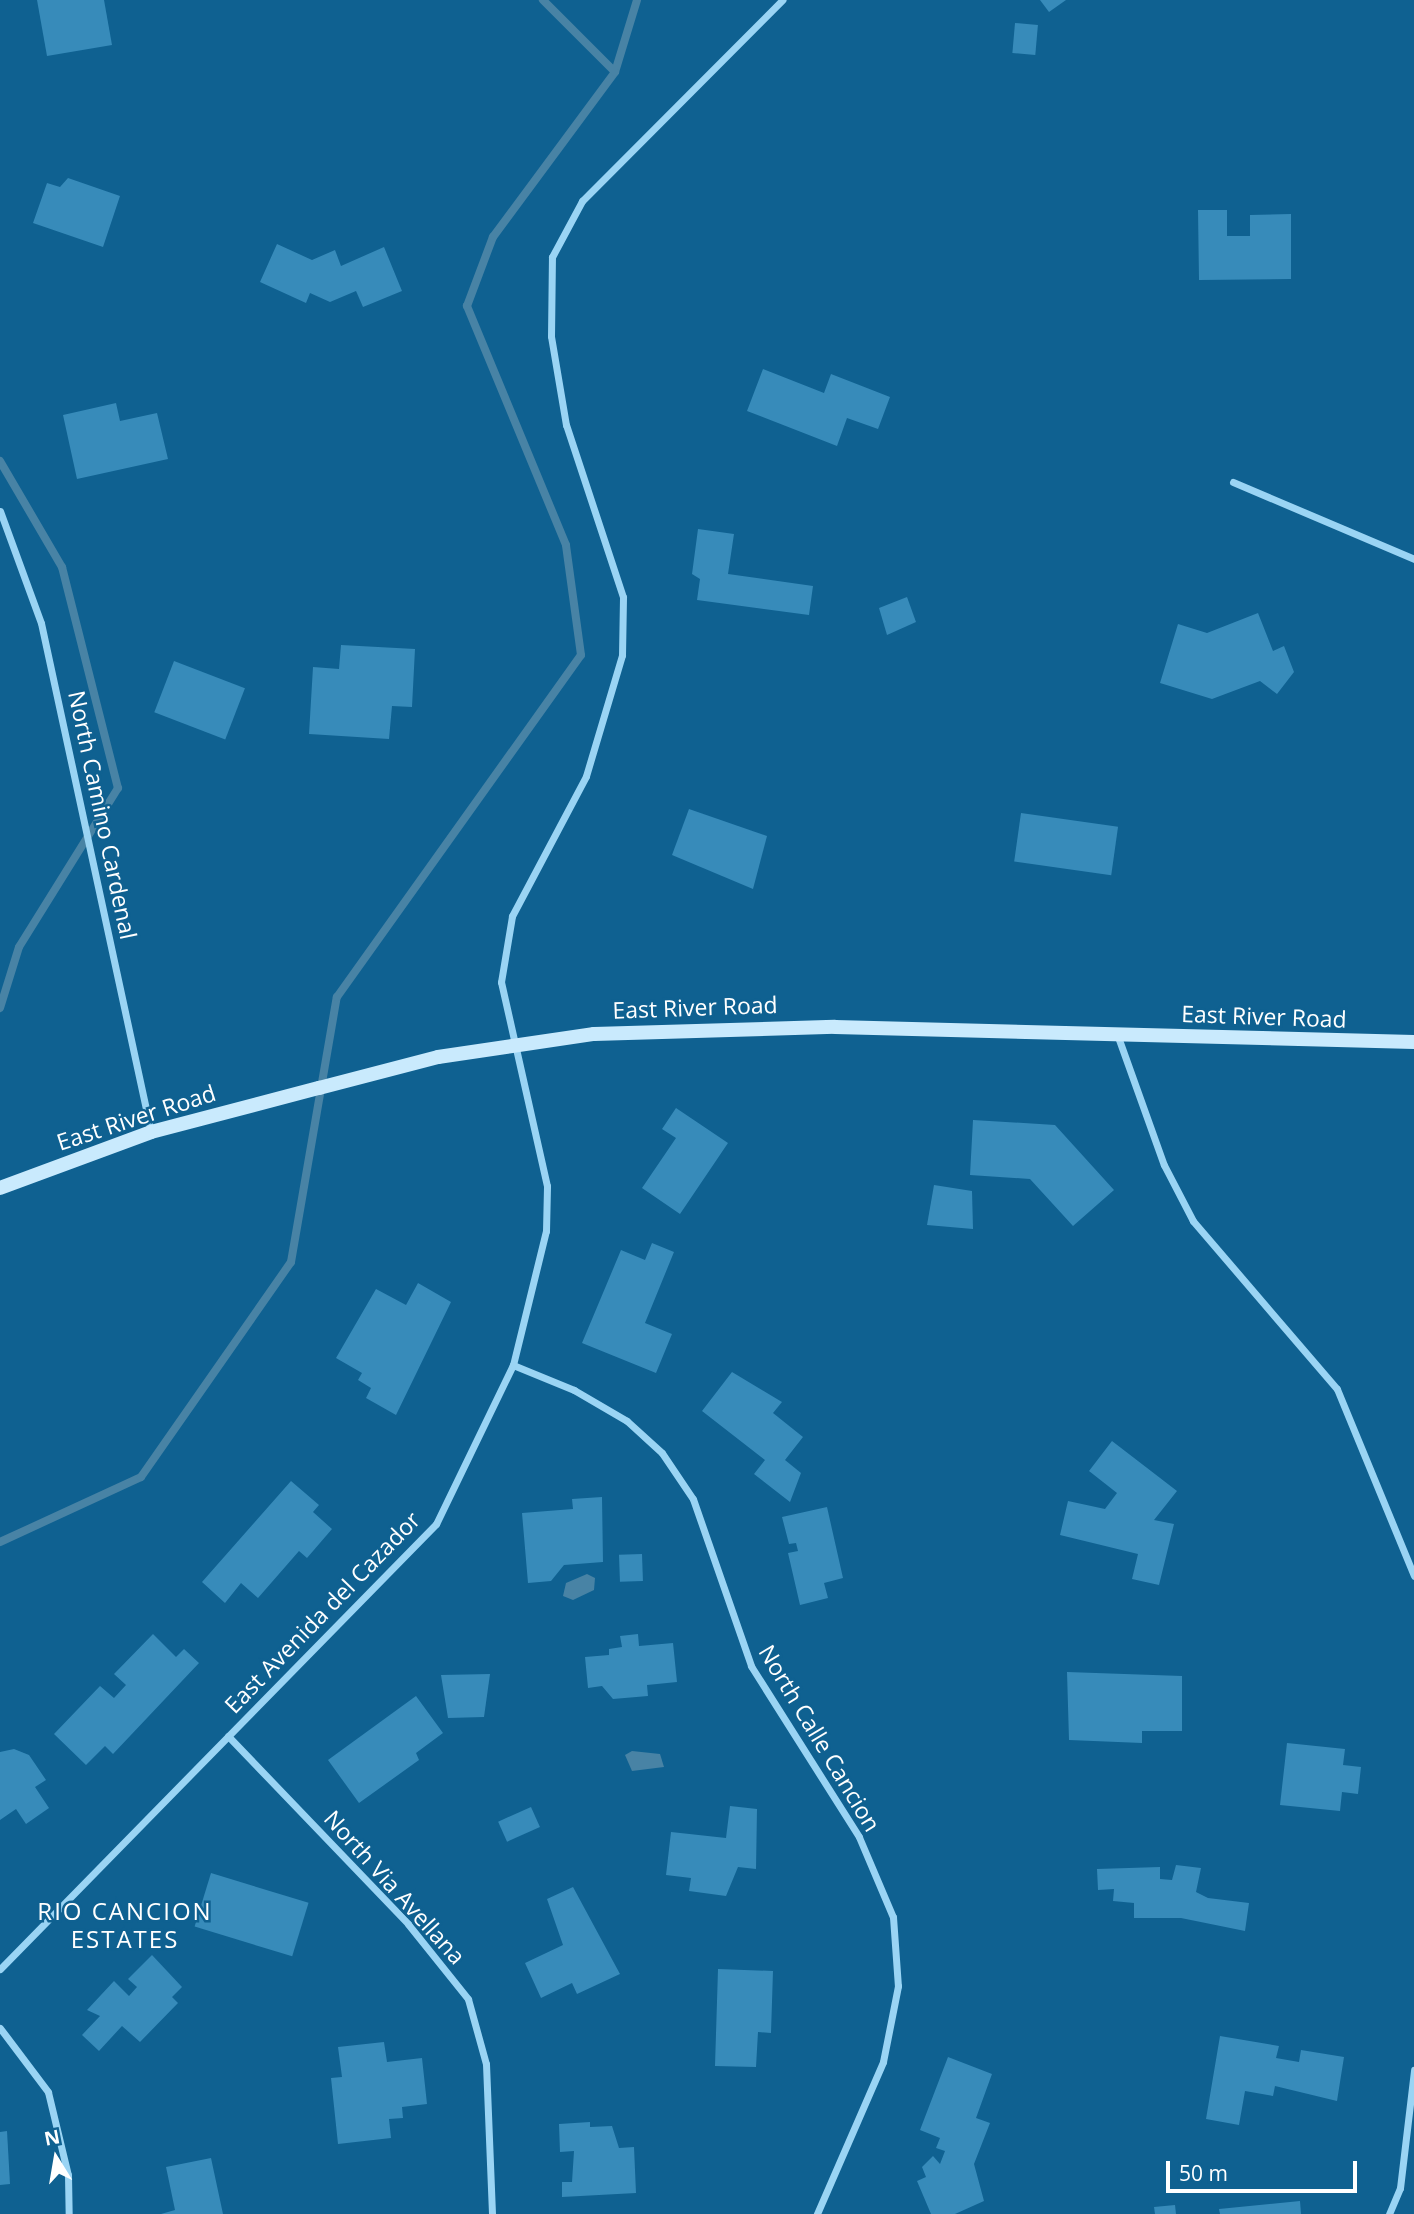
<!DOCTYPE html>
<html>
<head>
<meta charset="utf-8">
<style>
	body { margin:0 }
	#map { position:relative; width:1414px; height:2214px; overflow:hidden; background:#0f6191; font-family:"Open Sans",sans-serif }
	div>[style] { position:absolute }
	.water>* { inset:0; background:#4883a5 }
	.stream>* { height:8px; margin:-4px; padding:0 4px; transform-origin:4px; border-radius:4px; background:#4883a5 }
	.building>* { inset:0; background:#378bba; transform-origin:0 0 }
	.street>* { height:7px; margin:-3.5px; padding:0 3.5px; transform-origin:3.5px; border-radius:3.5px; background:#9ad4f4 }
	.secondary>* { height:14px; margin:-7px; padding:0 7px; transform-origin:7px; border-radius:7px; background:#c9eafd }
	span { translate:-50% -50%; white-space:nowrap; text-align:center; line-height:1.15; -webkit-text-stroke:5px #0f6191; paint-order:stroke }
	.street-label { font-size:23px; color:#fff }
	.neighbourhood-label { font-size:24px; color:#fff; letter-spacing:2px }
	.north { position:absolute; left:21px; top:2123px; width:70px; height:70px; -webkit-text-stroke:5px #0f6191; paint-order:stroke; rotate:349deg; font-size:19px; font-weight:700; line-height:28px; text-align:center; color:#fff }
	.north::after { content:''; display:block; margin:auto; width:24px; height:32px; background:#fff; clip-path:polygon(50% 0,100% 100%,50% 72%,0 100%) }
	.scale { position:absolute; left:1166px; top:2161px; width:191px; height:32px; box-sizing:border-box; border:4px solid #fff; border-top:0; padding-left:9px; font-size:21px; line-height:24px; white-space:nowrap; color:#fff; -webkit-text-stroke:5px #0f6191; paint-order:stroke }
</style>
</head>
<body>
<div id="map">
	<div class="water">
		<div style="clip-path:polygon(587px 1574px,595px 1578px,594px 1590px,573px 1600px,563px 1596px,566px 1583px)"></div>
		<div style="clip-path:polygon(632px 1751px,660px 1754px,664px 1767px,632px 1771px,625px 1755px)"></div>
	</div>
	<div class="stream">
		<div style="left:615px;top:72px;width:75px;rotate:-73deg"></div>
		<div style="left:0;top:461px;width:123px;rotate:59.7deg"></div>
		<div style="left:62px;top:567px;width:228px;rotate:75.8deg"></div>
		<div style="left:118px;top:788px;width:187px;rotate:121.9deg"></div>
		<div style="left:19px;top:947px;width:64px;rotate:107.3deg"></div>
		<div style="left:0;top:1542px;width:155px;rotate:-24.7deg"></div>
		<div style="left:141px;top:1477px;width:262px;rotate:-55.1deg"></div>
		<div style="left:291px;top:1262px;width:269px;rotate:-80.2deg"></div>
		<div style="left:337px;top:997px;width:420px;rotate:-54.5deg"></div>
		<div style="left:581px;top:655px;width:111px;rotate:-97.8deg"></div>
		<div style="left:566px;top:545px;width:259px;rotate:-112.5deg"></div>
		<div style="left:467px;top:306px;width:74px;rotate:-69.4deg"></div>
		<div style="left:493px;top:237px;width:205px;rotate:-53.5deg"></div>
		<div style="left:615px;top:72px;width:102px;rotate:-135deg"></div>
	</div>
	<div class="building">
		<div style="clip-path:polygon(37px 0,104px 0,112px 45px,47px 56px)"></div>
		<div style="clip-path:polygon(1040px 0,1066px 0,1049px 12px)"></div>
		<div style="left:1015px;top:23px;width:23px;height:30px;rotate:5deg"></div>
		<div style="clip-path:polygon(68px 178px,120px 196px,103px 247px,33px 223px,47px 183px,60px 187px)"></div>
		<div style="clip-path:polygon(1198px 210px,1227px 210px,1227px 236px,1250px 236px,1250px 215px,1291px 214px,1291px 279px,1199px 280px)"></div>
		<div style="clip-path:polygon(277px 244px,312px 260px,335px 250px,341px 266px,384px 247px,402px 291px,363px 307px,356px 291px,330px 302px,310px 293px,306px 303px,260px 282px)"></div>
		<div style="clip-path:polygon(763px 369px,824px 393px,831px 374px,890px 397px,878px 429px,847px 418px,837px 446px,747px 411px)"></div>
		<div style="clip-path:polygon(116px 403px,120px 421px,157px 413px,168px 459px,77px 479px,63px 415px)"></div>
		<div style="clip-path:polygon(698px 529px,734px 534px,728px 574px,813px 586px,809px 615px,697px 600px,700px 579px,692px 574px)"></div>
		<div style="clip-path:polygon(907px 597px,916px 622px,887px 635px,879px 608px)"></div>
		<div style="clip-path:polygon(1258px 613px,1273px 651px,1284px 646px,1294px 672px,1277px 694px,1260px 681px,1212px 699px,1160px 683px,1178px 624px,1207px 633px)"></div>
		<div style="clip-path:polygon(341px 645px,415px 649px,412px 707px,392px 706px,389px 739px,309px 734px,313px 667px,339px 669px)"></div>
		<div style="left:174px;top:661px;width:76px;height:55px;rotate:21deg"></div>
		<div style="clip-path:polygon(689px 809px,767px 836px,753px 889px,672px 855px)"></div>
		<div style="left:1021px;top:813px;width:98px;height:49px;rotate:8deg"></div>
		<div style="clip-path:polygon(676px 1108px,728px 1143px,680px 1214px,642px 1188px,676px 1138px,662px 1129px)"></div>
		<div style="clip-path:polygon(973px 1120px,1055px 1125px,1114px 1190px,1073px 1226px,1030px 1179px,970px 1175px)"></div>
		<div style="clip-path:polygon(934px 1185px,972px 1191px,973px 1229px,927px 1225px)"></div>
		<div style="clip-path:polygon(652px 1243px,674px 1252px,645px 1323px,672px 1334px,656px 1373px,582px 1343px,621px 1250px,645px 1260px)"></div>
		<div style="clip-path:polygon(418px 1283px,451px 1302px,396px 1415px,366px 1398px,371px 1388px,358px 1380px,362px 1373px,336px 1358px,376px 1289px,406px 1305px)"></div>
		<div style="clip-path:polygon(732px 1372px,782px 1402px,773px 1413px,803px 1437px,785px 1460px,801px 1473px,790px 1502px,754px 1474px,765px 1460px,702px 1411px)"></div>
		<div style="clip-path:polygon(1112px 1441px,1177px 1491px,1154px 1520px,1174px 1524px,1159px 1585px,1132px 1579px,1138px 1554px,1060px 1535px,1068px 1501px,1105px 1509px,1117px 1493px,1089px 1471px)"></div>
		<div style="clip-path:polygon(291px 1481px,319px 1505px,313px 1512px,332px 1529px,307px 1558px,299px 1551px,258px 1598px,241px 1583px,225px 1603px,202px 1582px)"></div>
		<div style="clip-path:polygon(602px 1497px,603px 1562px,564px 1565px,551px 1581px,528px 1583px,522px 1513px,573px 1509px,572px 1499px)"></div>
		<div style="clip-path:polygon(827px 1507px,843px 1578px,824px 1583px,828px 1598px,800px 1605px,788px 1553px,798px 1551px,796px 1543px,789px 1544px,782px 1517px)"></div>
		<div style="left:642px;top:1554px;width:27px;height:23px;rotate:88deg"></div>
		<div style="clip-path:polygon(153px 1634px,176px 1657px,184px 1649px,199px 1663px,113px 1754px,105px 1746px,86px 1765px,54px 1734px,100px 1686px,114px 1698px,126px 1685px,114px 1674px)"></div>
		<div style="clip-path:polygon(638px 1634px,639px 1646px,673px 1643px,677px 1682px,647px 1685px,648px 1696px,613px 1699px,602px 1686px,588px 1688px,585px 1657px,609px 1655px,609px 1649px,622px 1647px,620px 1636px)"></div>
		<div style="clip-path:polygon(1067px 1672px,1182px 1676px,1182px 1731px,1142px 1731px,1142px 1743px,1069px 1740px)"></div>
		<div style="clip-path:polygon(490px 1674px,484px 1717px,448px 1718px,441px 1675px)"></div>
		<div style="clip-path:polygon(416px 1696px,443px 1733px,416px 1753px,419px 1760px,359px 1803px,328px 1760px)"></div>
		<div style="clip-path:polygon(1287px 1743px,1345px 1749px,1343px 1765px,1361px 1767px,1358px 1794px,1342px 1792px,1340px 1811px,1280px 1805px)"></div>
		<div style="clip-path:polygon(14px 1749px,29px 1755px,46px 1780px,35px 1787px,49px 1808px,26px 1824px,16px 1809px,0 1820px,0 1752px)"></div>
		<div style="clip-path:polygon(730px 1806px,757px 1809px,756px 1869px,738px 1867px,726px 1896px,689px 1891px,691px 1878px,666px 1875px,671px 1832px,726px 1838px)"></div>
		<div style="left:531px;top:1807px;width:22px;height:36px;rotate:66deg"></div>
		<div style="clip-path:polygon(1176px 1865px,1201px 1868px,1196px 1892px,1208px 1898px,1249px 1903px,1245px 1931px,1181px 1918px,1134px 1918px,1134px 1903px,1113px 1901px,1114px 1889px,1098px 1890px,1097px 1869px,1160px 1867px,1160px 1879px,1172px 1880px)"></div>
		<div style="left:211px;top:1873px;width:102px;height:56px;rotate:17deg"></div>
		<div style="clip-path:polygon(573px 1887px,620px 1974px,577px 1994px,572px 1983px,541px 1998px,525px 1963px,563px 1945px,547px 1899px)"></div>
		<div style="clip-path:polygon(152px 1955px,182px 1987px,172px 1997px,178px 2003px,140px 2042px,122px 2026px,99px 2051px,82px 2035px,100px 2016px,87px 2010px,114px 1981px,129px 1996px,137px 1987px,128px 1979px)"></div>
		<div style="clip-path:polygon(718px 1969px,773px 1971px,771px 2033px,758px 2032px,756px 2067px,715px 2066px)"></div>
		<div style="clip-path:polygon(1220px 2036px,1279px 2046px,1276px 2058px,1299px 2062px,1301px 2050px,1344px 2057px,1337px 2101px,1275px 2086px,1273px 2096px,1245px 2091px,1239px 2125px,1206px 2119px)"></div>
		<div style="clip-path:polygon(384px 2042px,387px 2062px,422px 2058px,427px 2104px,402px 2107px,403px 2118px,389px 2119px,391px 2138px,338px 2144px,331px 2078px,342px 2077px,338px 2047px)"></div>
		<div style="clip-path:polygon(948px 2057px,992px 2074px,976px 2118px,990px 2123px,974px 2164px,984px 2201px,955px 2214px,931px 2214px,917px 2181px,926px 2177px,922px 2167px,933px 2156px,940px 2164px,945px 2151px,936px 2148px,940px 2138px,920px 2130px)"></div>
		<div style="clip-path:polygon(590px 2122px,590px 2127px,612px 2126px,619px 2148px,634px 2147px,636px 2193px,562px 2197px,562px 2182px,572px 2182px,574px 2151px,560px 2152px,559px 2124px)"></div>
		<div style="clip-path:polygon(7px 2131px,10px 2184px,0 2185px,0 2132px)"></div>
		<div style="clip-path:polygon(211px 2158px,223px 2214px,161px 2214px,175px 2210px,166px 2167px)"></div>
		<div style="clip-path:polygon(1300px 2201px,1301px 2214px,1220px 2214px,1219px 2209px)"></div>
		<div style="clip-path:polygon(1175px 2205px,1176px 2214px,1155px 2214px,1154px 2207px)"></div>
	</div>
	<div class="street">
		<div style="left:1233px;top:482px;width:197px;rotate:23deg"></div>
		<div style="left:0;top:511px;width:119px;rotate:69.9deg"></div>
		<div style="left:41px;top:623px;width:521px;rotate:77.81deg"></div>
		<div style="left:1117px;top:1034px;width:139px;rotate:70.3deg"></div>
		<div style="left:1164px;top:1165px;width:63px;rotate:62.6deg"></div>
		<div style="left:1193px;top:1221px;width:221px;rotate:49.4deg"></div>
		<div style="left:1337px;top:1389px;width:202px;rotate:67.6deg"></div>
		<div style="left:513px;top:1365px;width:66px;rotate:22.3deg"></div>
		<div style="left:574px;top:1390px;width:61px;rotate:30.3deg"></div>
		<div style="left:627px;top:1421px;width:47px;rotate:42.4deg"></div>
		<div style="left:662px;top:1453px;width:55px;rotate:56deg"></div>
		<div style="left:693px;top:1499px;width:177px;rotate:70.8deg"></div>
		<div style="left:751px;top:1666px;width:202px;rotate:57.7deg"></div>
		<div style="left:859px;top:1837px;width:87px;rotate:67deg"></div>
		<div style="left:893px;top:1917px;width:69px;rotate:85.9deg"></div>
		<div style="left:898px;top:1986px;width:77px;rotate:101.2deg"></div>
		<div style="left:883px;top:2062px;width:166px;rotate:113.5deg"></div>
		<div style="left:228px;top:1736px;width:260px;rotate:46.2deg"></div>
		<div style="left:408px;top:1924px;width:96px;rotate:51.3deg"></div>
		<div style="left:468px;top:1999px;width:67px;rotate:74.5deg"></div>
		<div style="left:486px;top:2064px;width:150px;rotate:87.7deg"></div>
		<div style="left:0;top:1969px;width:623px;rotate:-45.59deg"></div>
		<div style="left:436px;top:1524px;width:177px;rotate:-64.2deg"></div>
		<div style="left:513px;top:1365px;width:138px;rotate:-76.2deg"></div>
		<div style="left:546px;top:1231px;width:45px;rotate:-88.7deg"></div>
		<div style="left:547px;top:1186px;width:209px;rotate:-102.7deg"></div>
		<div style="left:501px;top:982px;width:67px;rotate:-80.5deg"></div>
		<div style="left:512px;top:916px;width:158px;rotate:-62.1deg"></div>
		<div style="left:586px;top:776px;width:126px;rotate:-73.4deg"></div>
		<div style="left:622px;top:655px;width:58px;rotate:-89deg"></div>
		<div style="left:623px;top:597px;width:181px;rotate:-108.3deg"></div>
		<div style="left:566px;top:425px;width:90px;rotate:-99.6deg"></div>
		<div style="left:551px;top:336px;width:79px;rotate:-89.3deg"></div>
		<div style="left:552px;top:257px;width:64px;rotate:-61.8deg"></div>
		<div style="left:582px;top:201px;width:284px;rotate:-45.1deg"></div>
		<div style="left:0;top:2028px;width:80px;rotate:53.1deg"></div>
		<div style="left:48px;top:2092px;width:85px;rotate:76.5deg"></div>
		<div style="left:68px;top:2175px;width:39px;rotate:89deg"></div>
		<div style="left:1389px;top:2214px;width:28px;rotate:-67deg"></div>
		<div style="left:1400px;top:2188px;width:119px;rotate:-83.2deg"></div>
	</div>
	<div class="secondary">
		<div style="left:0;top:1188px;width:161px;rotate:-20.3deg"></div>
		<div style="left:151px;top:1132px;width:174px;rotate:-14.7deg"></div>
		<div style="left:319px;top:1088px;width:123px;rotate:-14.6deg"></div>
		<div style="left:438px;top:1057px;width:158px;rotate:-8.4deg"></div>
		<div style="left:594px;top:1034px;width:241px;rotate:-1.7deg"></div>
		<div style="left:835px;top:1027px;width:579px;rotate:1.48deg"></div>
	</div>
	<div class="street-label">
		<span style="left:103px;top:815px;rotate:78deg">North Camino Cardenal</span>
		<span style="left:695px;top:1007px;rotate:-2deg">East River Road</span>
		<span style="left:1264px;top:1016px;rotate:2deg">East River Road</span>
		<span style="left:136px;top:1117px;rotate:-18deg">East River Road</span>
		<span style="left:322px;top:1612px;rotate:-46deg">East Avenida del Cazador</span>
		<span style="left:820px;top:1738px;rotate:59deg">North Calle Cancion</span>
		<span style="left:395px;top:1887px;rotate:48deg">North Via Avellana</span>
	</div>
	<div class="neighbourhood-label">
		<span style="left:125px;top:1925px">RIO CANCION<br>ESTATES</span>
	</div>
	<div class="north">N</div>
	<div class="scale">50 m</div>
</div>
</body>
</html>
